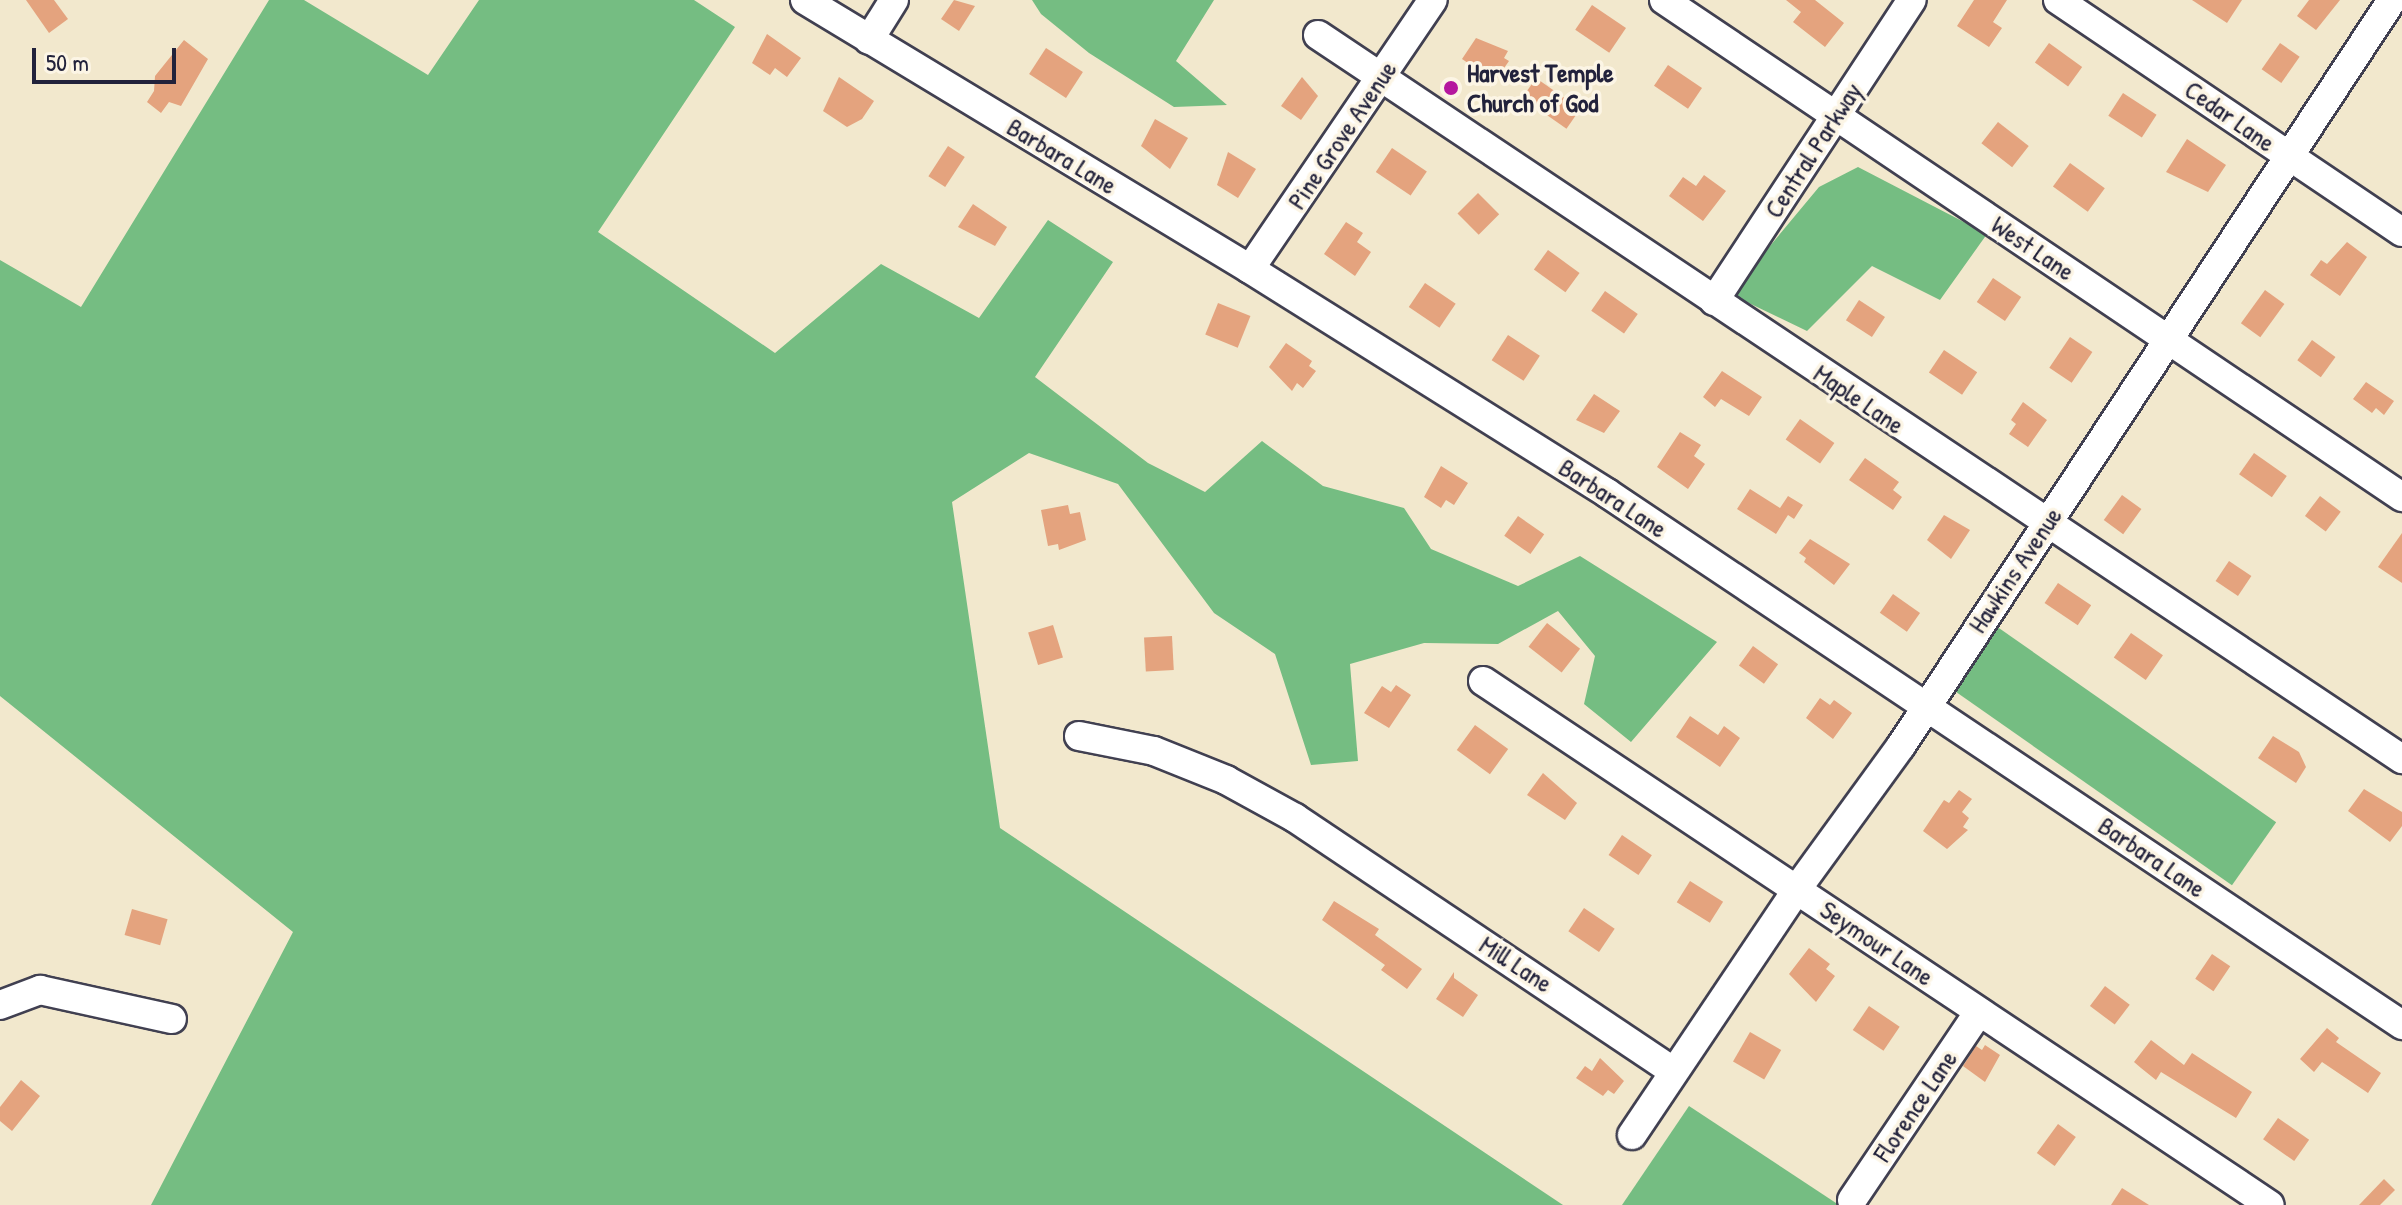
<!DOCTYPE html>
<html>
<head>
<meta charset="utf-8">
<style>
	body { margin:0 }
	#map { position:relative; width:2402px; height:1205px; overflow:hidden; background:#f2e8cd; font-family:"Patrick Hand",sans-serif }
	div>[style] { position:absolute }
	.forest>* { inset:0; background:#75bd82; transform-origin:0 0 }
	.building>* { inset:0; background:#e4a37e; transform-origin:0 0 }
	.roads { filter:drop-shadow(2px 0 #414051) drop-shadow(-2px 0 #414051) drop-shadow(0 2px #414051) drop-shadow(0 -2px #414051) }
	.minor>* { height:28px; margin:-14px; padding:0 14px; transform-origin:14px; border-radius:14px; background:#fff }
	.dots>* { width:22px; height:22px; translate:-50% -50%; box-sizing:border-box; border:4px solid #fcf5e5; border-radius:50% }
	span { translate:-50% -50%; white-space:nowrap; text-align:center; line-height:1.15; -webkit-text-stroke:7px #fcf5e5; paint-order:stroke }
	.poi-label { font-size:26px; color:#22223b; font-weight:700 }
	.left { translate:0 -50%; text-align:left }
	.street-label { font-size:26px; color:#22223b }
	.scale { position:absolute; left:32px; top:48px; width:144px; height:36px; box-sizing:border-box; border:4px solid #22223b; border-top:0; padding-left:10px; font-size:24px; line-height:28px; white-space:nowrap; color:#22223b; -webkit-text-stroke:6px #fcf5e5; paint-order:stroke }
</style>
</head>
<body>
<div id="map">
	<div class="forest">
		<div style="clip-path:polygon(269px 0,304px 0,428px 75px,479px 0,694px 0,735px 27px,598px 232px,775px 353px,881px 264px,979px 318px,1048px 220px,1113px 262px,1035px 377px,1148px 463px,1205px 492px,1262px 441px,1323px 486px,1404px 508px,1431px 549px,1518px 586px,1580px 556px,1717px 642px,1631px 742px,1584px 704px,1595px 656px,1558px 611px,1498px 644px,1424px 643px,1350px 664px,1358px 761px,1311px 765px,1275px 654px,1214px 613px,1118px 484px,1029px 453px,952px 502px,1000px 828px,1563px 1205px,151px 1205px,293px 932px,0 696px,0 260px,81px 307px)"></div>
		<div style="clip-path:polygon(1032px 0,1214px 0,1176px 61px,1227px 105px,1174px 107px,1089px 53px,1041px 14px)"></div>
		<div style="clip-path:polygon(1858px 167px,1987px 234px,1940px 300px,1872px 266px,1807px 331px,1730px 294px,1819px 187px)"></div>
		<div style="left:1996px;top:626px;width:342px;height:77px;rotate:35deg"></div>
		<div style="clip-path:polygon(1689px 1106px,1839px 1205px,1622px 1205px)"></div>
	</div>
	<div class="building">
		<div style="clip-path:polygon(26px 0,54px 0,68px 19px,49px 33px)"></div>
		<div style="clip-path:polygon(954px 0,975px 6px,959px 31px,941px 19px)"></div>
		<div style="clip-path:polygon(1786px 0,1815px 0,1844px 23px,1825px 47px,1793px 22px,1801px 12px)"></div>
		<div style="clip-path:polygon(1974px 0,2007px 0,1993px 22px,2002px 28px,1989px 47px,1957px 26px)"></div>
		<div style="clip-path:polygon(2192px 0,2242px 0,2227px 23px)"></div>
		<div style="clip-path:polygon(2309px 0,2340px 0,2316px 30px,2297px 16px)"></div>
		<div style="left:1592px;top:5px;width:41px;height:30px;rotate:34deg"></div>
		<div style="clip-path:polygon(767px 34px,801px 58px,787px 77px,775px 68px,770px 75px,752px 63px)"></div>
		<div style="clip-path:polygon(1476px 38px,1508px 51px,1504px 58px,1509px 61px,1495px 81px,1462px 59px)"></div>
		<div style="clip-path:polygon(184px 40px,208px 59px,181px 106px,169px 102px,161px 113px,147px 102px,154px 91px,155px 76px)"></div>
		<div style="left:2049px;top:43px;width:41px;height:24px;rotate:36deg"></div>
		<div style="left:2280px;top:43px;width:24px;height:32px;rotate:35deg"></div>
		<div style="left:1046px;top:48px;width:44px;height:31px;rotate:33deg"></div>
		<div style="left:1668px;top:65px;width:41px;height:25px;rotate:34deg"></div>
		<div style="clip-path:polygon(839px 77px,874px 101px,862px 119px,847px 127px,823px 111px)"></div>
		<div style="clip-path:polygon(1302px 77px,1318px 96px,1301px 120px,1281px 106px)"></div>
		<div style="left:1536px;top:78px;width:54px;height:24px;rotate:35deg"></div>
		<div style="left:2123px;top:93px;width:40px;height:27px;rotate:33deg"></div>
		<div style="clip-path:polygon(1155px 119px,1188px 138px,1170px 169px,1141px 146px)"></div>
		<div style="left:1998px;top:122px;width:39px;height:27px;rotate:38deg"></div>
		<div style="clip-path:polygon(2187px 139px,2226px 165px,2208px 192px,2166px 172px)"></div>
		<div style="left:948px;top:146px;width:20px;height:36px;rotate:33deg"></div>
		<div style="left:1392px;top:148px;width:42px;height:29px;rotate:34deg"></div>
		<div style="clip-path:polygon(1228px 152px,1256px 169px,1238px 198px,1217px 185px)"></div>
		<div style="left:2070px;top:163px;width:43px;height:29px;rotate:36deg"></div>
		<div style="clip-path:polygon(1704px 175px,1726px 191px,1703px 221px,1669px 196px,1683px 177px,1696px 186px)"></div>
		<div style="left:1478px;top:193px;width:30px;height:29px;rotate:45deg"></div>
		<div style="clip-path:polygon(973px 204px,1007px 227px,995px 246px,958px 227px)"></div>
		<div style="clip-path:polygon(1346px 222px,1363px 233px,1357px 242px,1371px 252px,1355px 276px,1324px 254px)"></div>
		<div style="clip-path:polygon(2347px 242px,2367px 257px,2340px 296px,2310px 275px,2321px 260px,2327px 264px)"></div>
		<div style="left:1548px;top:250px;width:39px;height:24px;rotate:36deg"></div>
		<div style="left:1993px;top:278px;width:34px;height:29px;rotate:34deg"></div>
		<div style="left:1425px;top:283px;width:37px;height:29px;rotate:34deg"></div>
		<div style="left:2265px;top:290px;width:24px;height:41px;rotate:36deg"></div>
		<div style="left:1605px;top:291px;width:40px;height:24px;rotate:35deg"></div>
		<div style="left:1859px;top:300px;width:31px;height:24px;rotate:33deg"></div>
		<div style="left:1218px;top:303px;width:35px;height:34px;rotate:22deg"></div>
		<div style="left:1508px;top:335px;width:38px;height:30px;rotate:33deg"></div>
		<div style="left:2070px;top:337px;width:27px;height:37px;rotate:34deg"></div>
		<div style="left:2312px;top:340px;width:29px;height:25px;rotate:36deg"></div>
		<div style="clip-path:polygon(1286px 343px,1312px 361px,1309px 366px,1316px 371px,1303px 388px,1297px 383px,1292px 391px,1269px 367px)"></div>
		<div style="left:1944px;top:350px;width:40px;height:27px;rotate:34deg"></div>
		<div style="clip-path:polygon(1722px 371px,1762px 397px,1749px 416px,1721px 399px,1715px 407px,1703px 397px)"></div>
		<div style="clip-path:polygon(2366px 382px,2394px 401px,2384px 415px,2376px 408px,2372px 413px,2353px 399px)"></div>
		<div style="clip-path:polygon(1594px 394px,1620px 411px,1604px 433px,1576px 420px)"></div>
		<div style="clip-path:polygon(2023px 402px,2047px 420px,2028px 447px,2009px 434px,2016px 424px,2011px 420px)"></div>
		<div style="left:1800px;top:419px;width:42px;height:25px;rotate:35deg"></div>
		<div style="clip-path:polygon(1680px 432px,1701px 445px,1694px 456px,1705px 464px,1688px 489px,1657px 467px)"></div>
		<div style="left:2254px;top:453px;width:40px;height:26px;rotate:35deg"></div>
		<div style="clip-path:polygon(1865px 458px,1899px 482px,1893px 490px,1902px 497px,1893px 510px,1849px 480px)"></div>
		<div style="clip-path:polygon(1441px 466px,1468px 483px,1454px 505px,1446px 500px,1441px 508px,1424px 497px)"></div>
		<div style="clip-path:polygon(1750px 489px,1780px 508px,1788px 496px,1803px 505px,1794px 519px,1788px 515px,1776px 534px,1737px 509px)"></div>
		<div style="left:2122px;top:495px;width:24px;height:31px;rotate:36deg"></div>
		<div style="left:2320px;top:496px;width:26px;height:25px;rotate:37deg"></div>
		<div style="clip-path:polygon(1068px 505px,1070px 514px,1080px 512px,1086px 540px,1059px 550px,1058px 544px,1048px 546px,1041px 510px)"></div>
		<div style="clip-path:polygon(1944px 515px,1970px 530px,1951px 559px,1927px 540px)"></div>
		<div style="left:1518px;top:516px;width:32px;height:24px;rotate:35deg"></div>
		<div style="clip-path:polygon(2402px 533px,2402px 583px,2378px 567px)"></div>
		<div style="clip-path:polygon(1810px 539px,1850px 564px,1834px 585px,1804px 562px,1806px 558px,1799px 553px)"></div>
		<div style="left:2229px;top:561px;width:27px;height:24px;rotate:34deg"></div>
		<div style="left:2058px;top:583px;width:40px;height:24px;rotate:34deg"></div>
		<div style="left:1893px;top:594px;width:33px;height:23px;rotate:35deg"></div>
		<div style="left:1547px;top:623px;width:42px;height:30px;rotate:38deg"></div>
		<div style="left:1053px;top:625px;width:34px;height:26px;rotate:73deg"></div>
		<div style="left:2131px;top:633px;width:39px;height:30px;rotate:35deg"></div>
		<div style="left:1172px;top:636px;width:34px;height:28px;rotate:87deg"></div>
		<div style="left:1753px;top:646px;width:31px;height:24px;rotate:36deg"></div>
		<div style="clip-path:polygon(1396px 685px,1411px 695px,1389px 728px,1364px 713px,1382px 686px,1391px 692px)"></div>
		<div style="clip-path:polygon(1820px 698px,1830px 705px,1834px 700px,1852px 713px,1833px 739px,1806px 718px)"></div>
		<div style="clip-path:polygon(1690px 716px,1718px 735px,1724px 726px,1740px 738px,1720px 767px,1676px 737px)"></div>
		<div style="left:1475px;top:725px;width:41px;height:31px;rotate:36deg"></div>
		<div style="clip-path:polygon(2273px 736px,2299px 752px,2306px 767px,2296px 783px,2258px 758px)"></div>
		<div style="clip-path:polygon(1543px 773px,1577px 803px,1565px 820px,1527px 795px)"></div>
		<div style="clip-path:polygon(2364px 789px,2402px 812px,2402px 826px,2390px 842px,2348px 811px)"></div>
		<div style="clip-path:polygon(1959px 790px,1972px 799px,1962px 812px,1969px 818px,1963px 827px,1968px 830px,1947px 849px,1923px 831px,1944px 800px,1949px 803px)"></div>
		<div style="left:1622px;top:835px;width:36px;height:24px;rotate:34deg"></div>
		<div style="left:1690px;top:881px;width:39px;height:25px;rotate:32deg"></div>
		<div style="clip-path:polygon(1334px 901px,1379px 929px,1375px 935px,1422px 969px,1407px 989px,1381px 970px,1385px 965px,1322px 920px)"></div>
		<div style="left:1584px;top:908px;width:37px;height:28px;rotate:34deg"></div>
		<div style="left:132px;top:909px;width:37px;height:27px;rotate:16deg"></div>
		<div style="clip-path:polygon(1809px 948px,1830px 964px,1826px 969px,1835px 976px,1816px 1002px,1789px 974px)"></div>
		<div style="left:2212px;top:954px;width:22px;height:30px;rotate:34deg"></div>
		<div style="clip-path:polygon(1454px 972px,1454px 978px,1478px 995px,1463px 1017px,1436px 999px)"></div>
		<div style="left:2105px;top:986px;width:31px;height:25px;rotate:37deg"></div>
		<div style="left:1869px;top:1006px;width:37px;height:29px;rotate:34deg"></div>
		<div style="clip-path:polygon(2327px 1028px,2339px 1038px,2336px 1042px,2381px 1073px,2368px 1093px,2322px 1062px,2314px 1072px,2300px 1059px)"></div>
		<div style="left:1750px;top:1032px;width:36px;height:34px;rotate:30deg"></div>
		<div style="clip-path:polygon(2151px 1040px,2184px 1065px,2192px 1053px,2252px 1092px,2236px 1118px,2161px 1072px,2156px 1080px,2141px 1068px,2134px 1062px)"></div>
		<div style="clip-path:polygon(1985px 1045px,2000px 1055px,1985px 1082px,1963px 1066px,1976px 1046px,1982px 1050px)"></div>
		<div style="clip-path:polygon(1600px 1058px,1624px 1081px,1614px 1094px,1608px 1090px,1603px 1096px,1576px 1078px,1585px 1066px,1592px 1071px)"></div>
		<div style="clip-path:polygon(21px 1080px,40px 1096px,12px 1131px,0 1121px,0 1107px)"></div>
		<div style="left:2278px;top:1118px;width:38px;height:26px;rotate:35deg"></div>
		<div style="left:2058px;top:1124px;width:22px;height:36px;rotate:36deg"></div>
		<div style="clip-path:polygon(2384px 1179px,2395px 1190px,2380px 1205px,2359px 1205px)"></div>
		<div style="clip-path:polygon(2122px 1188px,2149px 1205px,2111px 1205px)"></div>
	</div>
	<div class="roads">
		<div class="minor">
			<div style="left:805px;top:0;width:520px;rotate:31.15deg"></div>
			<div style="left:1250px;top:269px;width:421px;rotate:32.1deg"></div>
			<div style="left:1607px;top:493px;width:957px;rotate:33.79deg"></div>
			<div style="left:1664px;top:0;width:890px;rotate:33.96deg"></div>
			<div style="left:2058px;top:0;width:415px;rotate:34deg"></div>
			<div style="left:1318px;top:35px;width:1304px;rotate:33.74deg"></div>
			<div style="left:869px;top:40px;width:47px;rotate:-58deg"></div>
			<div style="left:1250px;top:269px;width:325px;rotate:-55.8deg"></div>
			<div style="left:1714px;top:301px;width:360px;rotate:-56.7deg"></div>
			<div style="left:1483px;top:681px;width:945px;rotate:33.66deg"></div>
			<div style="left:1079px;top:736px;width:76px;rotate:11.3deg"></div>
			<div style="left:1154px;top:751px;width:78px;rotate:21.9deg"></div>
			<div style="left:1226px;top:780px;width:79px;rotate:28.8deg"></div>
			<div style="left:1295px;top:818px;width:453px;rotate:33.8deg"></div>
			<div style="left:0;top:1005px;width:43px;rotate:-20.6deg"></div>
			<div style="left:40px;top:990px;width:135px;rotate:12.4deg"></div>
			<div style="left:1632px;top:1135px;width:296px;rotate:-56.1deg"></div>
			<div style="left:1797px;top:889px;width:177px;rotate:-54deg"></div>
			<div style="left:1901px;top:746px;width:893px;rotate:-56.65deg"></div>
			<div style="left:1852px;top:1200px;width:227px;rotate:-56deg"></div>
		</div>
	</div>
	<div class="dots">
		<div style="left:1451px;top:88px;background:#b5179e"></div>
	</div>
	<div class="poi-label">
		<span class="left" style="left:1467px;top:88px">Harvest Temple<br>Church of God</span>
	</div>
	<div class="street-label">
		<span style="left:2230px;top:116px;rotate:35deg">Cedar Lane</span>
		<span style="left:1342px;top:135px;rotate:-56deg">Pine Grove Avenue</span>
		<span style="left:1813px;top:150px;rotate:-57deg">Central Parkway</span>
		<span style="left:1062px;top:156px;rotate:31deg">Barbara Lane</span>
		<span style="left:2033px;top:248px;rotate:34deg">West Lane</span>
		<span style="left:1859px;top:399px;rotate:34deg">Maple Lane</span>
		<span style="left:1613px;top:498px;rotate:33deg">Barbara Lane</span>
		<span style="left:2015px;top:570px;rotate:-56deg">Hawkins Avenue</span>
		<span style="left:2152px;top:857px;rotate:34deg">Barbara Lane</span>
		<span style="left:1877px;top:943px;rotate:34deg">Seymour Lane</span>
		<span style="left:1516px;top:964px;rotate:33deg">Mill Lane</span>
		<span style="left:1915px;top:1106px;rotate:-56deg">Florence Lane</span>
	</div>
	<div class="scale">50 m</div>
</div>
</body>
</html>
